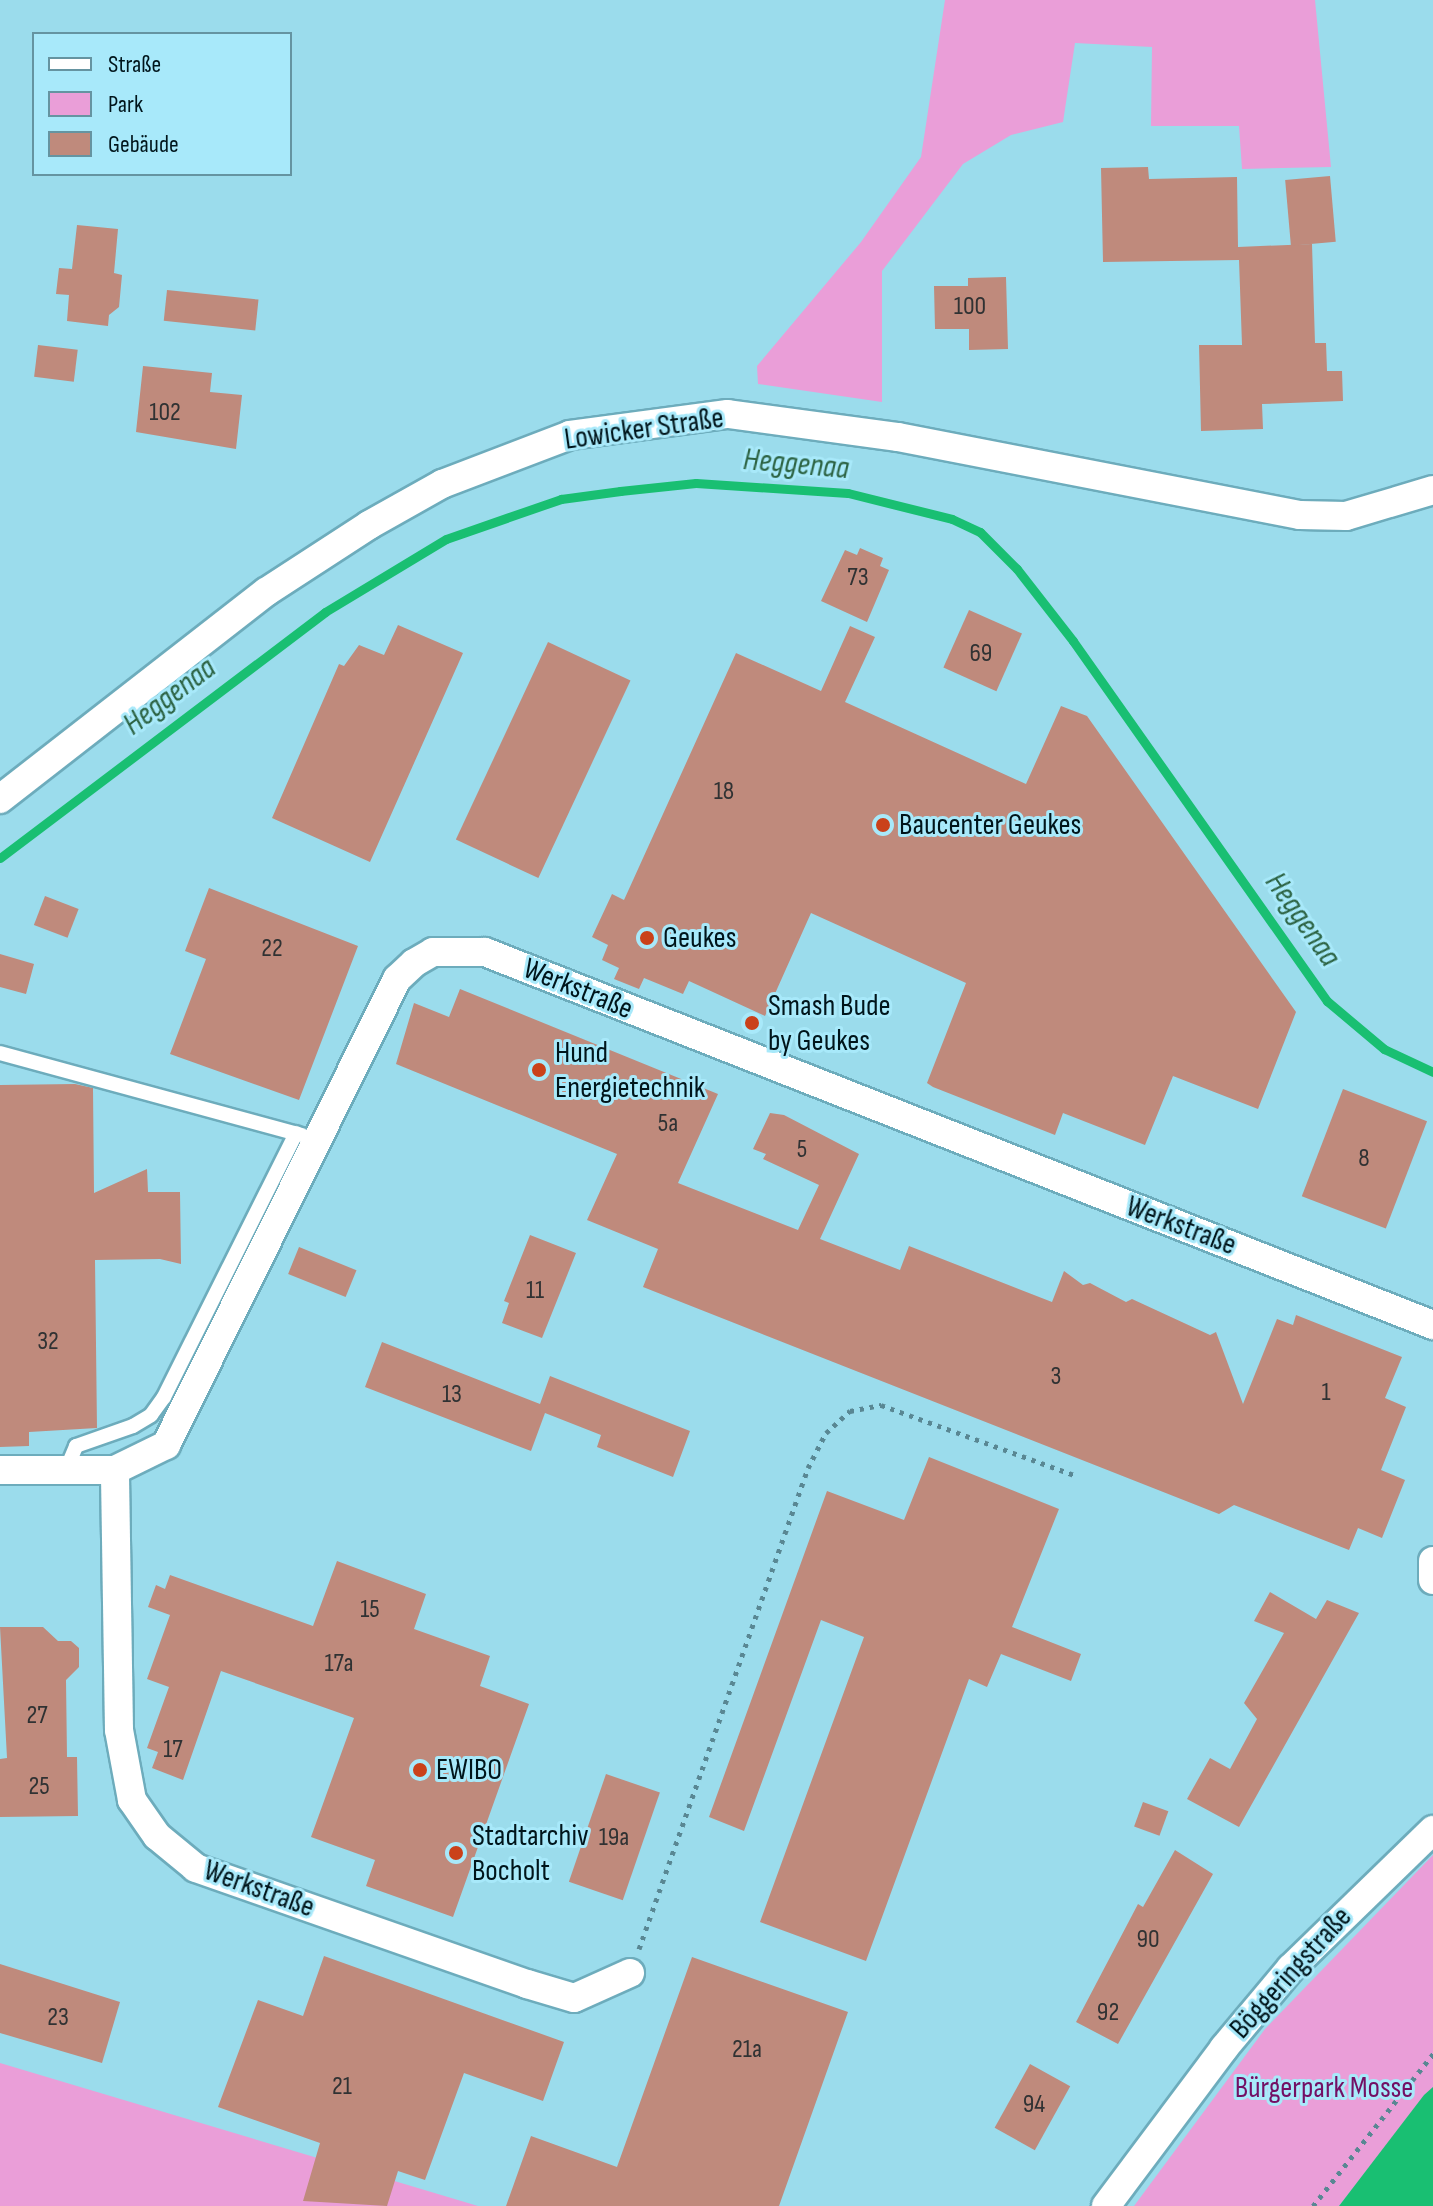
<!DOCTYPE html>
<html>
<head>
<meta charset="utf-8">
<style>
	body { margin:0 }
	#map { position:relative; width:1433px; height:2206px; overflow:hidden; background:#9bdcec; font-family:"Sofia Sans Condensed",sans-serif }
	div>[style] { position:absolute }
	.green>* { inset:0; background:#ea9ed8 }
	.water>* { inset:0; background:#19bf72 }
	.stream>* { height:9px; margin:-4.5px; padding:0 4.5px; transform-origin:4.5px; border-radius:4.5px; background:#19bf72 }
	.building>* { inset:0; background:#bf8a7c; transform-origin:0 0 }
	.path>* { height:5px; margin-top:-2.5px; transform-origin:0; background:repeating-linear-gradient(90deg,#598793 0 4px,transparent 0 10px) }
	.roads { filter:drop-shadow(2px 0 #6dacbc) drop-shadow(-2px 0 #6dacbc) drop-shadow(0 2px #6dacbc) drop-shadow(0 -2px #6dacbc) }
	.service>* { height:14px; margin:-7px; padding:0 7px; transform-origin:7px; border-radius:7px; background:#fff }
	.minor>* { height:28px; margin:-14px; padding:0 14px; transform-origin:14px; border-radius:14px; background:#fff }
	.dots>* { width:22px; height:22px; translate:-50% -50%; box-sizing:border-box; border:4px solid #a8e9fa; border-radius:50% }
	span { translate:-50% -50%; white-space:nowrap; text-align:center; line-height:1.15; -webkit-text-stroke:6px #a8e9fa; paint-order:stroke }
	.number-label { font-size:26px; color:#303233 }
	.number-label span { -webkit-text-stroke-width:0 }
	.street-label { font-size:30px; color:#00151b }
	.poi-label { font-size:30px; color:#00151b }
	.left { translate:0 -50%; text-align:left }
	.park-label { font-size:30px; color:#730f64 }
	.water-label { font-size:32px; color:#2c6343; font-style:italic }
	.legend { position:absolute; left:32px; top:32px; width:260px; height:144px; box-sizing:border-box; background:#a8e9fa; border:2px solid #6594a1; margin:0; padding:10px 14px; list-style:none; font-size:24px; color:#00151b }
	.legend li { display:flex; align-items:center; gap:16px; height:40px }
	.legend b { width:40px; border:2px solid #6594a1 }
</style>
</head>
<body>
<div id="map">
	<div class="green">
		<div style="clip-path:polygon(945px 0,1315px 0,1331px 167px,1242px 169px,1239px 126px,1151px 126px,1152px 47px,1075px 43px,1063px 122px,1011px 135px,963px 164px,882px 271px,882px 402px,758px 384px,757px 366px,861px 242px,921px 157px)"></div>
		<div style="clip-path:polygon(1433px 1855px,1433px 2087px,1339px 2206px,1134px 2206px,1265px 2029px)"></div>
		<div style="clip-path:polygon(0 2063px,478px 2206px,0 2206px)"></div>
	</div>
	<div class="water">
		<div style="clip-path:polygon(1433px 2087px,1433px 2206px,1339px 2206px,1424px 2095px)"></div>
	</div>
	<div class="stream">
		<div style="left:0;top:858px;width:408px;rotate:-37.1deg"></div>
		<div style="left:325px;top:612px;width:141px;rotate:-31.1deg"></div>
		<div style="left:446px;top:539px;width:122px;rotate:-19.2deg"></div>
		<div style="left:561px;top:499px;width:60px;rotate:-7.7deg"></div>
		<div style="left:620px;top:491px;width:76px;rotate:-6deg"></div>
		<div style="left:696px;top:483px;width:152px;rotate:3.8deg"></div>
		<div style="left:848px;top:493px;width:107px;rotate:14deg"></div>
		<div style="left:952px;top:519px;width:31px;rotate:25deg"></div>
		<div style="left:980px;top:532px;width:52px;rotate:45deg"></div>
		<div style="left:1017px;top:569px;width:91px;rotate:52.1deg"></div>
		<div style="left:1073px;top:641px;width:441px;rotate:54.8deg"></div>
		<div style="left:1327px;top:1001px;width:75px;rotate:40.1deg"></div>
		<div style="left:1384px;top:1049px;width:54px;rotate:25.1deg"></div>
	</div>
	<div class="building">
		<div style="clip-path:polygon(1148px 167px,1149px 179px,1237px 177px,1238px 247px,1312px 244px,1315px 343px,1326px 343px,1327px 371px,1342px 371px,1343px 401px,1262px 404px,1263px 429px,1201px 431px,1199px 345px,1242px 345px,1239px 260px,1103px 262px,1101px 168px)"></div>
		<div style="left:1330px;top:176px;width:66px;height:45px;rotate:85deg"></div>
		<div style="clip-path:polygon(77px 225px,118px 229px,114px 273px,122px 275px,119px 307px,109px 315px,108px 326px,67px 321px,69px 295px,56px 294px,59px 268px,72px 269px)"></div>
		<div style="clip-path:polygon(1006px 277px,1008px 349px,969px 350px,969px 329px,935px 329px,934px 286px,968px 286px,968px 278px)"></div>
		<div style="left:167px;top:290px;width:92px;height:31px;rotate:6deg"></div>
		<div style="left:38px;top:345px;width:40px;height:32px;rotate:7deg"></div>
		<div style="clip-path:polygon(143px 366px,212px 373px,210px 392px,242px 395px,236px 449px,136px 432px)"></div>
		<div style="clip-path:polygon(860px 548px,883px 558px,880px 566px,889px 570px,867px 622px,821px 601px,845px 550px,857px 555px)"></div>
		<div style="left:969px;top:610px;width:58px;height:63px;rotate:24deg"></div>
		<div style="clip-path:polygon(398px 625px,463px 653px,370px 862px,272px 818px,339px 664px,344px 666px,359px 645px,384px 655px)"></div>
		<div style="clip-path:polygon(850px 626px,875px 637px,845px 702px,1026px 784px,1061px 706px,1087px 716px,1296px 1012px,1258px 1109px,1173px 1076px,1145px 1145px,1063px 1113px,1055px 1135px,933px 1087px,927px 1083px,966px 983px,811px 913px,765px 1016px,689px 981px,683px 994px,644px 978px,639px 989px,614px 979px,619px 968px,602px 960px,608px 945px,592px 937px,612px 894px,624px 900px,736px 653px,821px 691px)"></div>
		<div style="left:548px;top:642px;width:91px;height:218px;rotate:25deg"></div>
		<div style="clip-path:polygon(209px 888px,358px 946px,299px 1100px,170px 1054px,206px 959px,185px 951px)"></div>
		<div style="left:45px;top:896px;width:36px;height:31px;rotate:21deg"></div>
		<div style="clip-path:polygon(0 954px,34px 964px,26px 994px,0 987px)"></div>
		<div style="clip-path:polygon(460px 989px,718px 1094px,678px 1183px,798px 1230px,819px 1185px,763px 1159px,766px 1154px,753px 1149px,770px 1113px,784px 1115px,859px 1154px,820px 1239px,900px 1270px,909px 1246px,1052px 1302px,1064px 1271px,1083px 1285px,1090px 1283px,1126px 1302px,1132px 1299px,1210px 1335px,1216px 1332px,1243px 1404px,1277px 1319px,1293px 1325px,1296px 1315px,1402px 1357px,1385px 1398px,1406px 1407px,1381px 1470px,1405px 1480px,1382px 1538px,1358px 1528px,1349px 1550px,1234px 1505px,1219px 1514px,643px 1287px,658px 1249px,587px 1220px,617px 1154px,396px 1064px,414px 1003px,449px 1017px)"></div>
		<div style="clip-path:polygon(75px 1084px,93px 1088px,94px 1193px,147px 1169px,148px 1192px,180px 1192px,181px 1264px,160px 1259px,95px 1260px,97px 1428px,29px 1432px,29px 1446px,0 1447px,0 1085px)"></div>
		<div style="left:1343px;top:1089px;width:90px;height:115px;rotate:21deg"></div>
		<div style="clip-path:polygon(530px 1235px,576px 1253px,542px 1338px,502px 1323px,509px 1303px,504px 1301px)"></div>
		<div style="left:299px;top:1247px;width:62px;height:29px;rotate:22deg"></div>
		<div style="clip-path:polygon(382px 1342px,540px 1404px,550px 1376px,690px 1431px,673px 1477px,597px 1447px,601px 1435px,545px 1413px,531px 1451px,365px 1387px)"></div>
		<div style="clip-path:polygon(929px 1457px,1059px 1509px,1012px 1627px,1081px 1654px,1071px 1681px,1001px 1654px,987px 1687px,969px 1679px,866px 1961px,760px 1922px,864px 1637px,821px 1620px,744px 1831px,709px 1817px,827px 1491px,904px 1520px)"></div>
		<div style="clip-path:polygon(337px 1561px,426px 1594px,414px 1629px,490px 1656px,480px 1686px,529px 1704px,453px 1917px,366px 1886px,375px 1860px,311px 1837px,354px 1718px,221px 1671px,183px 1780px,152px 1768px,158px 1752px,147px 1748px,169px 1687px,147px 1679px,170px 1615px,148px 1607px,156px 1585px,165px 1589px,170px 1575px,313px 1626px)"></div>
		<div style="clip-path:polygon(1270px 1592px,1316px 1619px,1327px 1600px,1359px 1613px,1239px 1827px,1187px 1799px,1210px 1758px,1230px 1769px,1257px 1719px,1244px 1703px,1284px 1633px,1254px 1621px)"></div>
		<div style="clip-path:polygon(0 1627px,43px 1627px,58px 1641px,71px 1641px,79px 1648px,79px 1667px,66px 1680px,67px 1757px,77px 1757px,78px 1816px,0 1817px,0 1759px,7px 1758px)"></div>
		<div style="left:606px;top:1774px;width:57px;height:114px;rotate:19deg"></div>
		<div style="left:1143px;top:1802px;width:27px;height:26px;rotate:20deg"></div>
		<div style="clip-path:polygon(1175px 1850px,1213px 1874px,1118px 2044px,1076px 2022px,1138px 1904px,1143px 1907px)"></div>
		<div style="clip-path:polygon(324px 1956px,564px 2042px,543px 2101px,464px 2073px,425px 2180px,398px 2171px,387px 2206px,303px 2201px,320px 2143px,218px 2107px,258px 2000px,303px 2016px)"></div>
		<div style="clip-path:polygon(692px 1957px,848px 2012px,779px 2206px,506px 2206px,531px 2136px,617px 2167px)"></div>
		<div style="clip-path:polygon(0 1964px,120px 2002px,102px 2063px,0 2033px)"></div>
		<div style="left:1030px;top:2064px;width:46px;height:73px;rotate:29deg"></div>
	</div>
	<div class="path">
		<div style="left:639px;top:1949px;width:510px;rotate:-70.64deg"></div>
		<div style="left:808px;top:1468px;width:39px;rotate:-63deg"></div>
		<div style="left:826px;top:1433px;width:33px;rotate:-43deg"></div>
		<div style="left:850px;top:1411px;width:32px;rotate:-11deg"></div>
		<div style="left:881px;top:1405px;width:208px;rotate:19.9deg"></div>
		<div style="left:1313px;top:2206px;width:194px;rotate:-51.7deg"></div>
	</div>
	<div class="roads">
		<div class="service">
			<div style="left:0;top:1053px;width:313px;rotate:15.2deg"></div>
			<div style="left:66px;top:1470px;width:26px;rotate:-67deg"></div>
			<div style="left:76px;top:1446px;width:60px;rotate:-19.3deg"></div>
			<div style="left:133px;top:1426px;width:21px;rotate:-31deg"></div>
			<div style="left:151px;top:1415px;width:22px;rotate:-54deg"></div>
			<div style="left:164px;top:1397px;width:295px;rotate:-63.4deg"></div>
		</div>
		<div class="minor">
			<div style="left:0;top:799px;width:337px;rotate:-37.9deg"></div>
			<div style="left:266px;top:592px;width:123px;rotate:-33deg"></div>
			<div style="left:369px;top:525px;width:84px;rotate:-29.3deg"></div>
			<div style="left:442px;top:484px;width:137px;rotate:-20.9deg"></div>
			<div style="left:570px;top:435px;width:159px;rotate:-7.6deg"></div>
			<div style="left:728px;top:414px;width:172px;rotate:7.7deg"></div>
			<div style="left:898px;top:437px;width:409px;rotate:11deg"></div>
			<div style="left:1300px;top:515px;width:46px;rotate:1.2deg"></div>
			<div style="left:1346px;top:516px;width:91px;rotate:-16.6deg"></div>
			<div style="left:0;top:1470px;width:115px"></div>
			<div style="left:1433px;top:1561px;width:19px;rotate:90deg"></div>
			<div style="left:630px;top:1973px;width:61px;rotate:155.9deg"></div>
			<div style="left:574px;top:1998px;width:49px;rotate:-163.4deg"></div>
			<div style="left:527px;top:1984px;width:351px;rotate:-160.7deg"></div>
			<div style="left:196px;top:1868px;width:50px;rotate:-140.6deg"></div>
			<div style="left:157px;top:1836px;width:44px;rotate:-124.8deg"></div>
			<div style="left:132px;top:1800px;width:71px;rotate:-100.5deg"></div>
			<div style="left:119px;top:1730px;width:260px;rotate:-90.9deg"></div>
			<div style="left:115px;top:1470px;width:57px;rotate:-26.1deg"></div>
			<div style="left:166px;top:1445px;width:520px;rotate:-63.63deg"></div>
			<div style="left:397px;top:979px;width:23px;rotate:-43deg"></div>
			<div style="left:414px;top:963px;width:22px;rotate:-30deg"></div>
			<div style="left:433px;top:952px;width:52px"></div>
			<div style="left:485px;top:952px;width:1019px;rotate:21.48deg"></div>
			<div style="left:1106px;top:2206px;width:197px;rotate:-53.2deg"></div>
			<div style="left:1224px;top:2048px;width:104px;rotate:-50.1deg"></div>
			<div style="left:1291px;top:1968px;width:198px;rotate:-44.2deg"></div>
		</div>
	</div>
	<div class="dots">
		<div style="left:883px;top:825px;background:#ca411a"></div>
		<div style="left:647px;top:938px;background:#ca411a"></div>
		<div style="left:752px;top:1023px;background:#ca411a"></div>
		<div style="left:539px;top:1070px;background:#ca411a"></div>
		<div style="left:420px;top:1770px;background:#ca411a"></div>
		<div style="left:456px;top:1853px;background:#ca411a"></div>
	</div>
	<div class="number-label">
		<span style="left:970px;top:307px">100</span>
		<span style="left:165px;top:413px">102</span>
		<span style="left:858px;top:578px">73</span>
		<span style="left:981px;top:654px">69</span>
		<span style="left:724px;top:792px">18</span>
		<span style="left:272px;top:949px">22</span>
		<span style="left:668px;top:1124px">5a</span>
		<span style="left:802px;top:1150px">5</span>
		<span style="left:1364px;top:1159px">8</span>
		<span style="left:535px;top:1291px">11</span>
		<span style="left:48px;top:1342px">32</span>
		<span style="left:1056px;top:1377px">3</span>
		<span style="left:1326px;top:1393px">1</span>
		<span style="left:452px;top:1395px">13</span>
		<span style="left:370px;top:1610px">15</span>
		<span style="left:339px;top:1664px">17a</span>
		<span style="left:37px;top:1716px">27</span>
		<span style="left:173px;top:1750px">17</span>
		<span style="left:39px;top:1787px">25</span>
		<span style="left:614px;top:1838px">19a</span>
		<span style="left:1148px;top:1940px">90</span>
		<span style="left:1108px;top:2013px">92</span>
		<span style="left:58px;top:2018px">23</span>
		<span style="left:747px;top:2050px">21a</span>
		<span style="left:342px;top:2087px">21</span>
		<span style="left:1034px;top:2105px">94</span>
	</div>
	<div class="street-label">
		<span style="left:644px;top:429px;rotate:-8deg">Lowicker Straße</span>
		<span style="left:578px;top:989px;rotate:22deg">Werkstraße</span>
		<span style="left:1181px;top:1226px;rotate:21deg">Werkstraße</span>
		<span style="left:259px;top:1889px;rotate:20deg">Werkstraße</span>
		<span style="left:1291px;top:1973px;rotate:-48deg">Böggeringstraße</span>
	</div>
	<div class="poi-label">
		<span class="left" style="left:899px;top:825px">Baucenter Geukes</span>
		<span class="left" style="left:663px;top:938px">Geukes</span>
		<span class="left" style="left:768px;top:1023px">Smash Bude<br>by Geukes</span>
		<span class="left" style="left:555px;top:1070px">Hund<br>Energietechnik</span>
		<span class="left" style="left:436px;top:1770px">EWIBO</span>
		<span class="left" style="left:472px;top:1853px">Stadtarchiv<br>Bocholt</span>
	</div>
	<div class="park-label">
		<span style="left:1324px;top:2088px">Bürgerpark Mosse</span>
	</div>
	<div class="water-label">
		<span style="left:796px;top:465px;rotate:5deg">Heggenaa</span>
		<span style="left:170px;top:697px;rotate:-37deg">Heggenaa</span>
		<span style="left:1302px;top:920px;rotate:55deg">Heggenaa</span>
	</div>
	<ul class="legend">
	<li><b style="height:10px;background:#fff"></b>Straße</li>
	<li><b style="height:22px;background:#ea9ed8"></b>Park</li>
	<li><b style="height:22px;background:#bf8a7c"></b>Gebäude</li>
	</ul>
</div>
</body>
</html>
